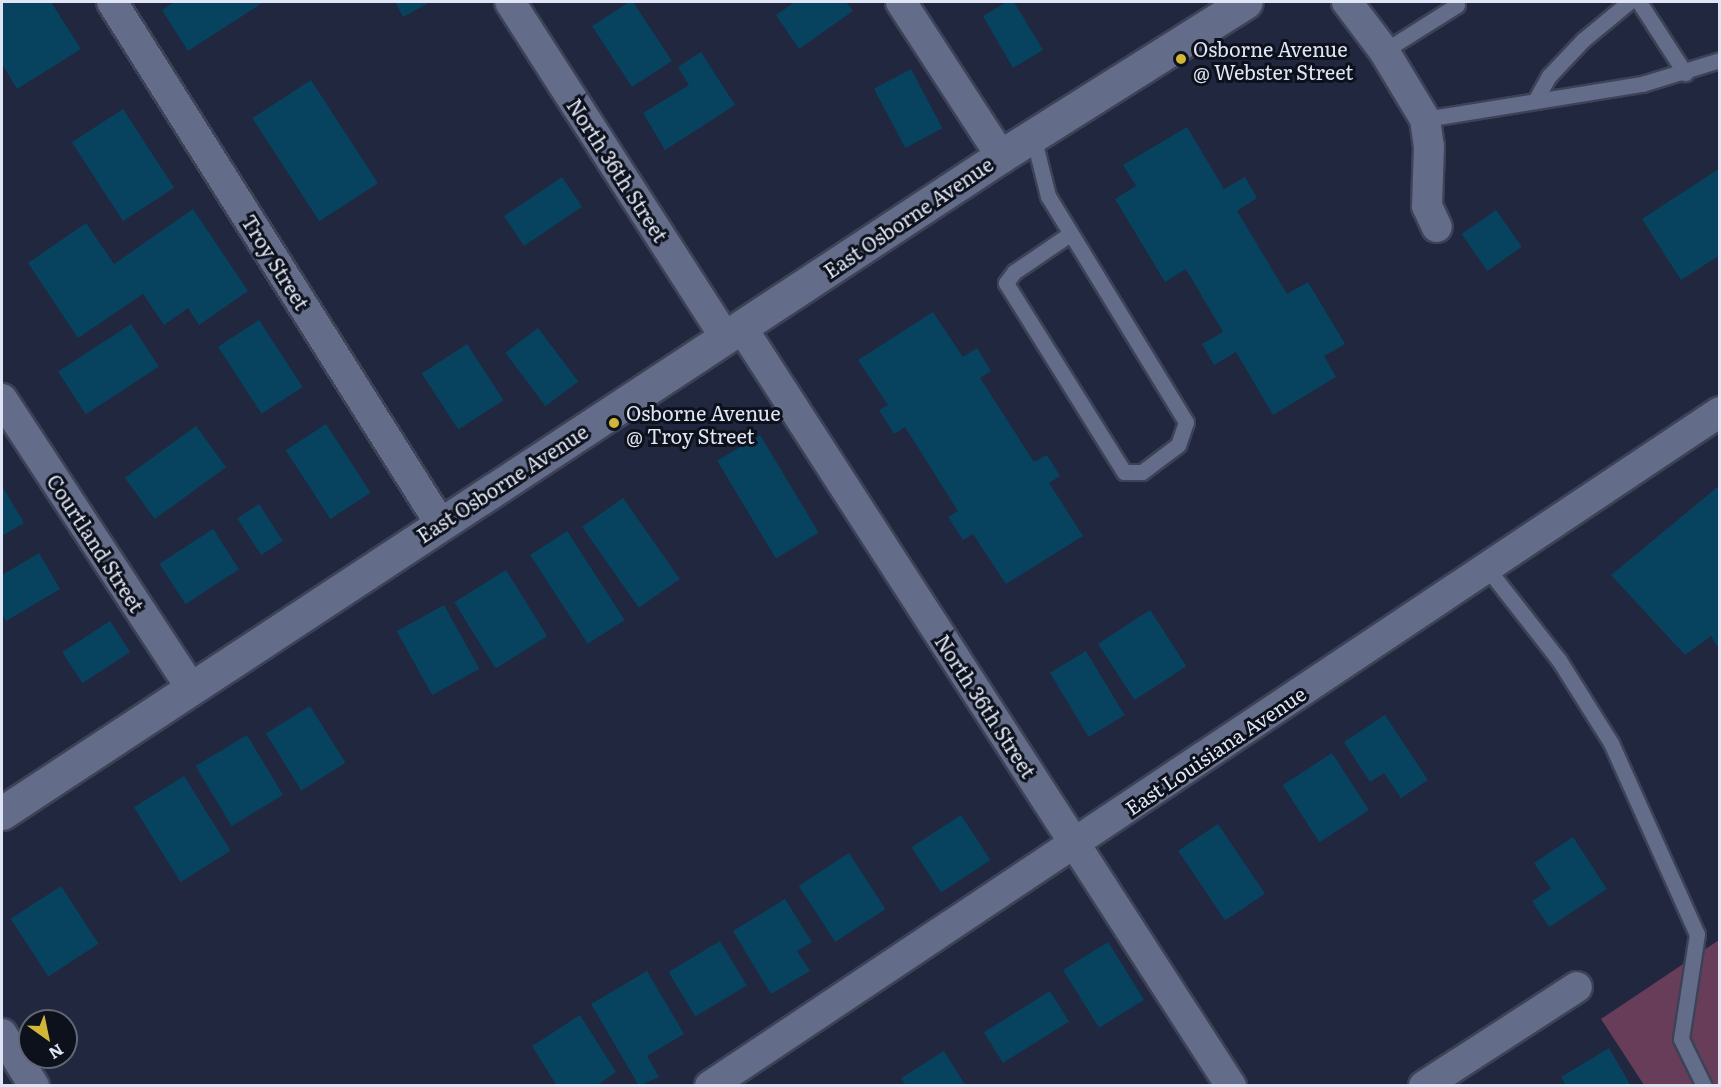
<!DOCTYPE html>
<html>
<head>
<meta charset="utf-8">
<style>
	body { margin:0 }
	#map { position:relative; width:1721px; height:1087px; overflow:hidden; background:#20273f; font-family:Literata,serif }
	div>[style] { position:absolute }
	.green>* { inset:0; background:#673d59 }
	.building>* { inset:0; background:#07435f; transform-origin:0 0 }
	.roads { filter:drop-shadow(2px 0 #3d4257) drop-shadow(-2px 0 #3d4257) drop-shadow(0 2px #3d4257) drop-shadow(0 -2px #3d4257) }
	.service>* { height:15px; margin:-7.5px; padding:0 7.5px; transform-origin:7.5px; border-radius:7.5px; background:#636c89 }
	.minor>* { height:30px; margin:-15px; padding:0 15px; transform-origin:15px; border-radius:15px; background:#636c89 }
	.tertiary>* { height:33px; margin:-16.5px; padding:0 16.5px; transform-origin:16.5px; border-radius:16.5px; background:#636c89 }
	.dots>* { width:16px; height:16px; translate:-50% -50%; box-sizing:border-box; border:3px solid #0d111b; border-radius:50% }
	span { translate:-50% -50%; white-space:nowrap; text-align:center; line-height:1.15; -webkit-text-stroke:6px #0d111b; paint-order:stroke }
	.poi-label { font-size:20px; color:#e0e5f6 }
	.left { translate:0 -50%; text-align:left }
	.street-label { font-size:20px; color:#e0e5f6 }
	.frame { position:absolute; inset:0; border:3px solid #e0e5f6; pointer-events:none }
	.north { position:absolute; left:18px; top:1009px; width:60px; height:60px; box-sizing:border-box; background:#0d111b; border:2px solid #616673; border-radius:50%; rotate:147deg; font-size:16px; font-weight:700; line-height:24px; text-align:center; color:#e0e5f6 }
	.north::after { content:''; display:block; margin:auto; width:21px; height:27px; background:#d2b635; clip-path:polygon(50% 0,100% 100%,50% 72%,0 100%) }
</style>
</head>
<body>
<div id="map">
	<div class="green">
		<div style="clip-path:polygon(1719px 940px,1719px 1085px,1644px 1085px,1601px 1019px)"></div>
	</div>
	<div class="building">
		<div style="clip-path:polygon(2px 2px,51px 2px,81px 49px,17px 89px,2px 64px)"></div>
		<div style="clip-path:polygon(175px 2px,261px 2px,262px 3px,188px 51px,162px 10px)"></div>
		<div style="clip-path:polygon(395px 2px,430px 2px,403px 17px)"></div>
		<div style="clip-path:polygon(629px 2px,633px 2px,672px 61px,632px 87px,592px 26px)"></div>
		<div style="clip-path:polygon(795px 2px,846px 2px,853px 11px,799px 49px,776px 15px)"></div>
		<div style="clip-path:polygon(1007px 2px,1014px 2px,1043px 50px,1013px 68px,983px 16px)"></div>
		<div style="clip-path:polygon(701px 52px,735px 105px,665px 150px,643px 113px,689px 85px,678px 67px)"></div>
		<div style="left:911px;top:69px;width:67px;height:42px;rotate:62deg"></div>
		<div style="left:311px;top:80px;width:123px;height:70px;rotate:57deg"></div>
		<div style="left:123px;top:109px;width:94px;height:61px;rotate:57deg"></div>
		<div style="clip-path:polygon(1187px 127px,1224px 189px,1245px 177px,1257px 198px,1237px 211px,1287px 294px,1308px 282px,1345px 344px,1324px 356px,1336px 377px,1273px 415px,1236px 352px,1214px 365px,1202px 344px,1223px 332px,1186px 269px,1165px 282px,1115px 199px,1136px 186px,1123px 165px)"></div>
		<div style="clip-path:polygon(1720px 168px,1720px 255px,1681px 280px,1642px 219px)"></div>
		<div style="left:562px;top:177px;width:36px;height:70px;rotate:56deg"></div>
		<div style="clip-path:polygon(193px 209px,248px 291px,199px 325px,188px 308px,164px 325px,143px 294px,78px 338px,28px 263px,86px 223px,114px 264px)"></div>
		<div style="left:1496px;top:210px;width:45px;height:42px;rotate:55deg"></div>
		<div style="clip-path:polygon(933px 312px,963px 357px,977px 348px,991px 371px,980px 378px,1034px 462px,1047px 455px,1060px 476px,1049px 483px,1083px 536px,1006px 584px,973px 534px,963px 540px,948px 517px,958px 511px,905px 427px,894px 434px,879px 410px,888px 405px,858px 360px)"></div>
		<div style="left:259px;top:320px;width:80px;height:49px;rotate:57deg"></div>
		<div style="left:131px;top:324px;width:51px;height:87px;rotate:57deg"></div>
		<div style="left:538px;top:328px;width:67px;height:41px;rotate:53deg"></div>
		<div style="left:467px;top:344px;width:67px;height:54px;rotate:57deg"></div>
		<div style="left:326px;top:424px;width:82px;height:48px;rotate:57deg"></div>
		<div style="left:196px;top:426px;width:51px;height:88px;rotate:54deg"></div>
		<div style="left:760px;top:435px;width:114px;height:50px;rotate:59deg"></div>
		<div style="clip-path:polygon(1720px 485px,1720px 651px,1711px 636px,1685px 655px,1611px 575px)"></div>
		<div style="clip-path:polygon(2px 486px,24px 523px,2px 536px)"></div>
		<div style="left:623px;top:498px;width:99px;height:50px;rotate:55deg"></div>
		<div style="left:259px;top:504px;width:44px;height:26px;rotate:57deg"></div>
		<div style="left:213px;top:529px;width:48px;height:64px;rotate:57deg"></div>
		<div style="left:567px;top:531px;width:106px;height:44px;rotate:57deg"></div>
		<div style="clip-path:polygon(39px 553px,60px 589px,6px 621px,2px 614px,2px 575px)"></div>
		<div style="left:506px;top:570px;width:78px;height:61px;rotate:58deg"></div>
		<div style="left:444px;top:605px;width:73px;height:54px;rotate:61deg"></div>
		<div style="left:1150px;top:610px;width:67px;height:62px;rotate:57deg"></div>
		<div style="left:110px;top:621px;width:37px;height:57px;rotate:57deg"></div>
		<div style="left:1086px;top:651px;width:75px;height:42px;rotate:59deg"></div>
		<div style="left:310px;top:706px;width:67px;height:52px;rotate:58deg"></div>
		<div style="clip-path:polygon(1385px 715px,1428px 780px,1401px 798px,1384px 773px,1370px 782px,1344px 742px)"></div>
		<div style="left:247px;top:735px;width:70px;height:60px;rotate:59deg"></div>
		<div style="left:1332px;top:753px;width:68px;height:59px;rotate:57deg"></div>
		<div style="left:184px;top:776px;width:88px;height:59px;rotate:58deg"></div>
		<div style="left:961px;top:815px;width:54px;height:59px;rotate:57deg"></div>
		<div style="left:1218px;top:824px;width:84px;height:48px;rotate:56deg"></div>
		<div style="clip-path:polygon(1573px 837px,1607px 889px,1549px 927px,1532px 901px,1551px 889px,1534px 863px)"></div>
		<div style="left:849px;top:853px;width:67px;height:60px;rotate:57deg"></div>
		<div style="left:61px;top:886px;width:69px;height:60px;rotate:57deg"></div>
		<div style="clip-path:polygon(785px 899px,812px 942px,797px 951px,810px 971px,771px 994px,733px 931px)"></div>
		<div style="left:720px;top:941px;width:52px;height:60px;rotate:59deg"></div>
		<div style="left:1108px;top:942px;width:68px;height:53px;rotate:58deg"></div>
		<div style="clip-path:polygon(647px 971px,684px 1034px,647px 1056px,659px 1077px,639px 1086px,591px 1004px)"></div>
		<div style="left:1050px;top:991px;width:36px;height:78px;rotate:58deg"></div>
		<div style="clip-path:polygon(580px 1015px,616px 1072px,596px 1086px,557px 1086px,532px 1046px)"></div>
		<div style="clip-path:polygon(1609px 1048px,1631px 1086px,1566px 1086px,1561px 1077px)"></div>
		<div style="clip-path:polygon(944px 1051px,966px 1086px,906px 1086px,901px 1078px)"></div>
	</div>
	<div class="roads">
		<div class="service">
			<div style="left:1639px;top:2px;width:85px;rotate:57.1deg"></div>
			<div style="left:1384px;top:51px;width:86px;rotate:-32.2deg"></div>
			<div style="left:1457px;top:5px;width:4px;rotate:-135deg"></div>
			<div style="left:1535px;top:101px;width:29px;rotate:-61deg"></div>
			<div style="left:1549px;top:76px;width:50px;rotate:-46.6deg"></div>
			<div style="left:1583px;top:40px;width:60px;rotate:-39.6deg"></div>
			<div style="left:1425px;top:119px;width:220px;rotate:-9.2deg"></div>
			<div style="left:1642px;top:84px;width:82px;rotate:-17.1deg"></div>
			<div style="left:1033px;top:136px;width:62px;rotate:76deg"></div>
			<div style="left:1048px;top:196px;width:265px;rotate:58.6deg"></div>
			<div style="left:1186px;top:422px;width:24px;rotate:109deg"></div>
			<div style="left:1178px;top:445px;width:45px;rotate:143.1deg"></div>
			<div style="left:1142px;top:472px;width:18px;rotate:180deg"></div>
			<div style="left:1124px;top:472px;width:223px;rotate:-122deg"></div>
			<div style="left:1006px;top:283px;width:14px;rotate:-54deg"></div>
			<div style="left:1014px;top:272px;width:68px;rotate:-34.2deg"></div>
			<div style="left:1487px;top:568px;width:117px;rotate:52deg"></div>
			<div style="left:1559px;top:660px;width:98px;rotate:57.9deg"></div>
			<div style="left:1611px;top:743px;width:209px;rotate:65.8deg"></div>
			<div style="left:1697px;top:934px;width:106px;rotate:98.7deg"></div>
			<div style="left:1681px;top:1039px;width:52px;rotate:63.9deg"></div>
		</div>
		<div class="minor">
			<div style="left:112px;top:2px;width:616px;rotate:57.81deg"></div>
			<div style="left:510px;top:2px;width:399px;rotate:57.3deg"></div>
			<div style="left:901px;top:2px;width:184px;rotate:57deg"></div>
			<div style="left:1347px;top:2px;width:61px;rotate:52.9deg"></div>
			<div style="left:1384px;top:51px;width:79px;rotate:58.9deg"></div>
			<div style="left:1425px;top:119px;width:27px;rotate:82deg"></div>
			<div style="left:1429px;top:146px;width:60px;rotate:91.9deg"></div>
			<div style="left:1427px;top:206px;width:23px;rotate:65deg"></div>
			<div style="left:742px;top:328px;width:902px;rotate:57.17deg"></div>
			<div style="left:2px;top:399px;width:343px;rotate:56.8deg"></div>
			<div style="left:2px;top:1034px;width:61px;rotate:58.4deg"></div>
			<div style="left:710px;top:1086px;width:1214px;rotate:-33.72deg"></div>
			<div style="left:1424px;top:1086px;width:182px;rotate:-32.9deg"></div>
		</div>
		<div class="tertiary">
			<div style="left:2px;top:813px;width:1196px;rotate:-33.33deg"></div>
			<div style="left:1001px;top:156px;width:289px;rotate:-32.2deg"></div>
		</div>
	</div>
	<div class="dots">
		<div style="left:1181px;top:59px;background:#d2b635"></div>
		<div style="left:614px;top:423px;background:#d2b635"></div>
	</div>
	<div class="poi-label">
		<span class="left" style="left:1193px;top:60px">Osborne Avenue<br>@ Webster Street</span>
		<span class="left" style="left:626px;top:424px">Osborne Avenue<br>@ Troy Street</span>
	</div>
	<div class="street-label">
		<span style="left:618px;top:170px;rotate:57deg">North 36th Street</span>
		<span style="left:908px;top:217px;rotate:-34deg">East Osborne Avenue</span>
		<span style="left:276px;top:262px;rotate:58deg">Troy Street</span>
		<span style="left:502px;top:483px;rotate:-33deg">East Osborne Avenue</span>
		<span style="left:96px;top:543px;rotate:57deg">Courtland Street</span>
		<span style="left:986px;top:706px;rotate:57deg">North 36th Street</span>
		<span style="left:1215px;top:750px;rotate:-34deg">East Louisiana Avenue</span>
	</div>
	<div class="frame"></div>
	<div class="north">N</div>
</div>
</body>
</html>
